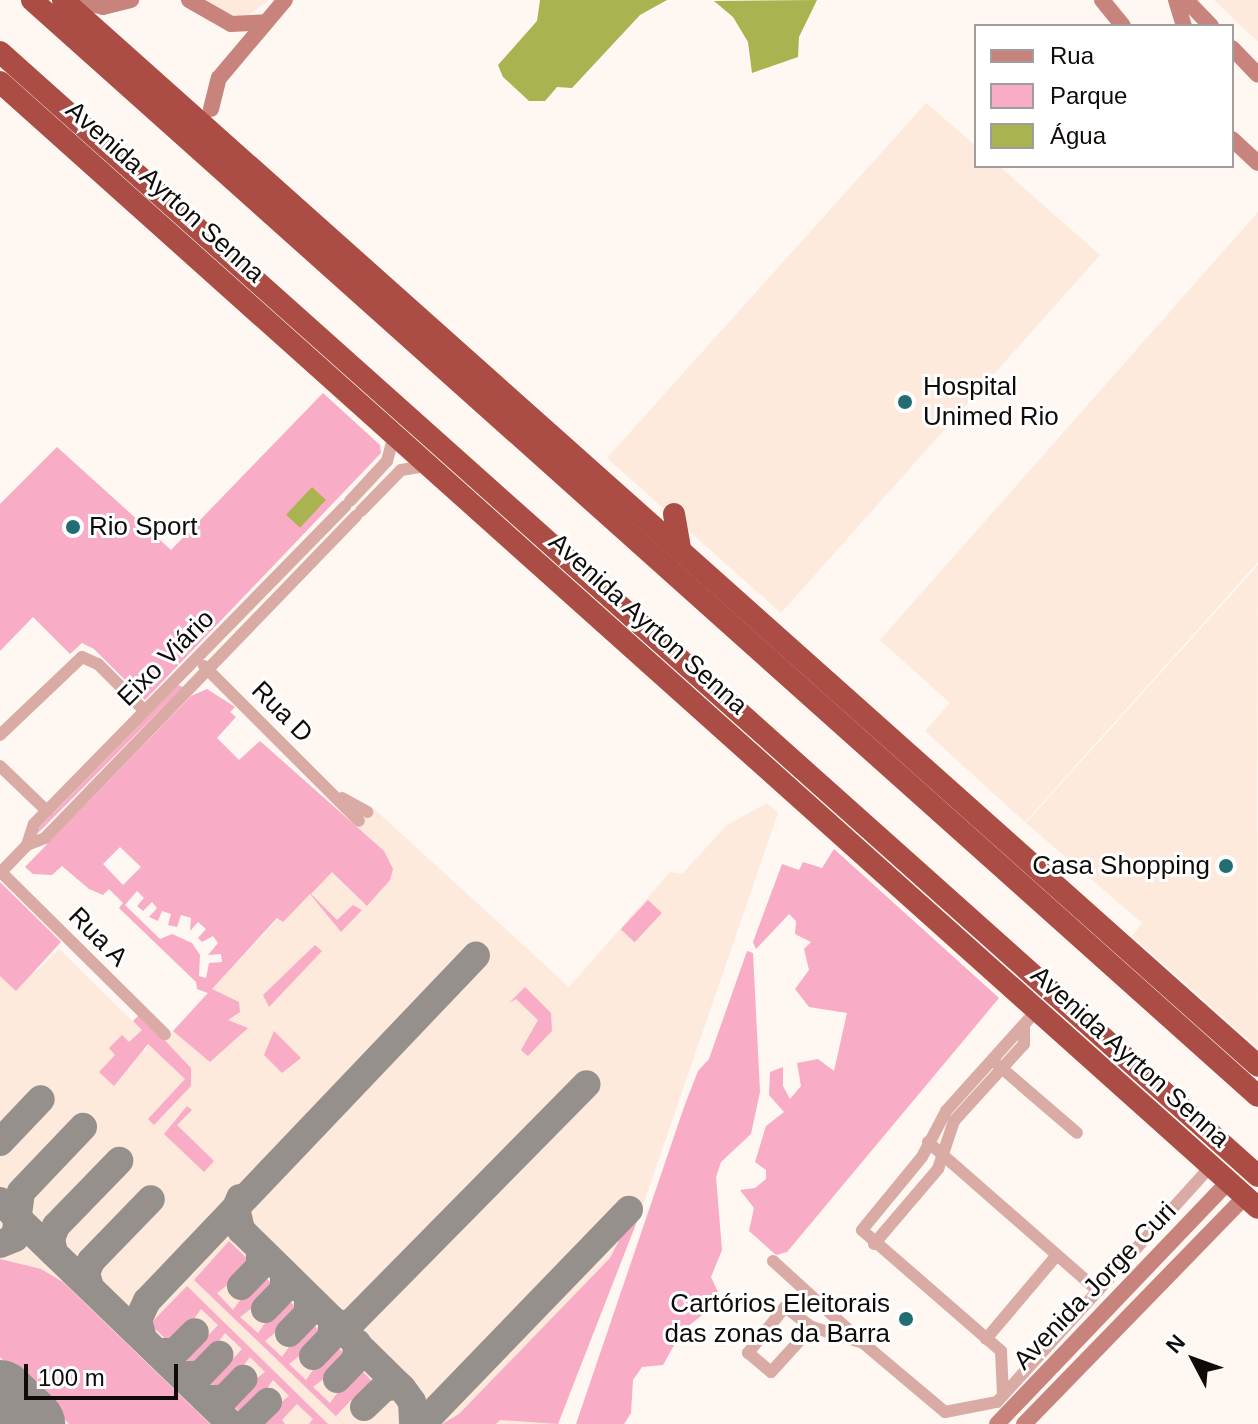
<!DOCTYPE html>
<html>
<head>
<meta charset="utf-8">
<style>
	body { margin:0 }
	#map { position:relative; width:1258px; height:1424px; overflow:hidden; background:#fef7f2; font-family:Helvetica,sans-serif }
	div>[style] { position:absolute }
	.built>* { inset:0; background:#fdeadd }
	.green>* { inset:0; background:#f9acc6; transform-origin:0 0 }
	.water>* { inset:0; background:#a9b34f; transform-origin:0 0 }
	.taxiway>* { height:28px; margin:-14px; padding:0 14px; transform-origin:14px; border-radius:14px; background:#96908c }
	.runway>* { height:70px; margin:-35px; padding:0 35px; transform-origin:35px; border-radius:35px; background:#96908c }
	.street>* { height:12px; margin:-6px; padding:0 6px; transform-origin:6px; border-radius:6px; background:#daaba4 }
	.secondary>* { height:16px; margin:-8px; padding:0 8px; transform-origin:8px; border-radius:8px; background:#c8847c }
	.highway>* { height:22px; margin:-11px; padding:0 11px; transform-origin:11px; border-radius:11px; background:#ab4d45 }
	.dots>* { width:22px; height:22px; translate:-50% -50%; box-sizing:border-box; border:4px solid #fff; border-radius:50% }
	span { translate:-50% -50%; white-space:nowrap; text-align:center; line-height:1.15; -webkit-text-stroke:6px #fff; paint-order:stroke }
	.street-label { font-size:26px; color:#0f0b09 }
	.poi-label { font-size:26px; color:#0f0b09 }
	.left { translate:0 -50%; text-align:left }
	.right { translate:-100% -50%; text-align:right }
	.legend { position:absolute; left:974px; top:24px; width:260px; height:144px; box-sizing:border-box; background:#fff; border:2px solid #9f9d9d; margin:0; padding:10px 14px; list-style:none; font-size:24px; color:#0f0b09 }
	.legend li { display:flex; align-items:center; gap:16px; height:40px }
	.legend b { width:40px; border:2px solid #9f9d9d }
	.north { position:absolute; left:1154px; top:1320px; width:80px; height:80px; -webkit-text-stroke:6px #fff; paint-order:stroke; rotate:311deg; font-size:22px; font-weight:700; line-height:32px; text-align:center; color:#0f0b09 }
	.north::after { content:''; display:block; margin:auto; width:28px; height:36px; background:#0f0b09; clip-path:polygon(50% 0,100% 100%,50% 72%,0 100%) }
	.scale { position:absolute; left:24px; top:1364px; width:154px; height:36px; box-sizing:border-box; border:4px solid #0f0b09; border-top:0; padding-left:10px; font-size:24px; line-height:28px; white-space:nowrap; color:#0f0b09; -webkit-text-stroke:6px #fff; paint-order:stroke }
</style>
</head>
<body>
<div id="map">
	<div class="built">
		<div style="clip-path:polygon(205px 0,269px 0,246px 17px,227px 15px)"></div>
		<div style="clip-path:polygon(1214px 0,1258px 0,1258px 41px,1256px 40px)"></div>
		<div style="clip-path:polygon(926px 103px,976px 146px,976px 166px,999px 166px,1100px 255px,781px 613px,607px 458px)"></div>
		<div style="clip-path:polygon(1258px 212px,1258px 562px,1025px 822px,925px 731px,950px 703px,880px 640px)"></div>
		<div style="clip-path:polygon(1258px 565px,1257px 796px,1258px 1048px,1132px 936px,1142px 923px,1026px 823px)"></div>
		<div style="clip-path:polygon(767px 803px,778px 813px,641px 1211px,558px 1424px,0 1424px,0 971px,36px 972px,59px 949px,142px 1030px,129px 1043px,109px 1048px,146px 1051px,148px 1043px,163px 1041px,173px 1031px,177px 1034px,194px 1008px,361px 831px,354px 826px,372px 807px,569px 987px,670px 872px,682px 874px,727px 825px)"></div>
	</div>
	<div class="green">
		<div style="clip-path:polygon(323px 393px,380px 445px,381px 453px,145px 700px,94px 649px,82px 643px,70px 654px,33px 617px,0 651px,0 504px,57px 447px,171px 550px)"></div>
		<div style="clip-path:polygon(178px 685px,183px 687px,36px 835px,36px 831px)"></div>
		<div style="clip-path:polygon(evenodd,207px 689px,235px 707px,230px 712px,236px 717px,217px 738px,239px 760px,260px 741px,384px 851px,393px 869px,390px 880px,367px 906px,332px 872px,311px 894px,337px 920px,353px 905px,362px 910px,341px 932px,310px 894px,283px 922px,277px 918px,212px 989px,239px 1002px,240px 1012px,228px 1020px,248px 1028px,210px 1062px,173px 1031px,208px 993px,197px 989px,196px 982px,119px 908px,123px 903px,109px 889px,103px 895px,89px 889px,62px 866px,52px 875px,33px 874px,25px 867px,191px 696px,207px 689px,120px 847px,141px 867px,123px 885px,103px 864px,120px 847px,207px 689px,137px 891px,144px 898px,137px 906px,143px 911px,152px 902px,157px 908px,149px 917px,158px 921px,162px 911px,171px 914px,168px 925px,177px 927px,181px 915px,191px 918px,190px 931px,198px 922px,206px 929px,198px 938px,202px 942px,213px 936px,218px 943px,208px 955px,221px 954px,222px 962px,209px 963px,206px 978px,199px 976px,200px 955px,192px 943px,172px 934px,160px 939px,125px 905px,137px 891px)"></div>
		<div style="clip-path:polygon(834px 849px,999px 998px,787px 1252px,776px 1255px,749px 1231px,754px 1208px,740px 1190px,755px 1188px,766px 1179px,766px 1170px,755px 1162px,766px 1126px,784px 1112px,769px 1095px,770px 1072px,783px 1067px,783px 1086px,790px 1099px,801px 1086px,797px 1063px,818px 1059px,834px 1071px,847px 1013px,809px 1007px,795px 989px,809px 970px,804px 949px,811px 942px,795px 934px,796px 921px,789px 914px,756px 949px,753px 942px,782px 864px,799px 870px,803px 862px,822px 868px)"></div>
		<div style="clip-path:polygon(0 882px,61px 942px,16px 991px,0 976px)"></div>
		<div style="left:648px;top:900px;width:19px;height:40px;rotate:43deg"></div>
		<div style="clip-path:polygon(315px 945px,322px 951px,269px 1007px,263px 995px)"></div>
		<div style="clip-path:polygon(747px 951px,753px 953px,760px 1092px,751px 1134px,721px 1162px,716px 1177px,722px 1250px,711px 1277px,719px 1294px,715px 1305px,682px 1331px,663px 1365px,642px 1367px,633px 1380px,631px 1413px,624px 1424px,576px 1424px,684px 1107px,698px 1071px,709px 1059px)"></div>
		<div style="clip-path:polygon(525px 987px,551px 1013px,552px 1031px,528px 1056px,521px 1050px,538px 1020px,516px 999px,509px 1003px)"></div>
		<div style="clip-path:polygon(140px 1014px,191px 1068px,191px 1086px,154px 1125px,148px 1119px,185px 1079px,148px 1044px,114px 1086px,99px 1072px,115px 1055px,109px 1048px,122px 1035px,129px 1042px,142px 1030px,133px 1021px)"></div>
		<div style="clip-path:polygon(274px 1031px,301px 1058px,282px 1073px,264px 1055px)"></div>
		<div style="clip-path:polygon(187px 1106px,192px 1110px,177px 1125px,214px 1161px,204px 1172px,164px 1134px)"></div>
		<div style="clip-path:polygon(641px 1211px,558px 1424px,500px 1420px,496px 1424px,442px 1424px,459px 1414px,610px 1258px,632px 1215px)"></div>
		<div style="clip-path:polygon(229px 1241px,254px 1265px,217px 1293px,233px 1310px,260px 1272px,277px 1289px,240px 1317px,258px 1333px,284px 1296px,301px 1312px,265px 1341px,282px 1357px,308px 1319px,325px 1336px,289px 1364px,306px 1380px,332px 1342px,350px 1359px,313px 1387px,330px 1403px,357px 1366px,377px 1386px,362px 1402px,355px 1396px,336px 1416px,344px 1424px,194px 1280px)"></div>
		<div style="clip-path:polygon(0 1259px,41px 1269px,63px 1282px,210px 1424px,69px 1424px,0 1357px)"></div>
		<div style="clip-path:polygon(187px 1286px,328px 1424px,309px 1424px,313px 1419px,297px 1404px,282px 1420px,285px 1424px,253px 1424px,289px 1396px,273px 1380px,246px 1418px,228px 1401px,265px 1372px,250px 1357px,221px 1395px,204px 1377px,220px 1361px,226px 1366px,242px 1349px,225px 1333px,197px 1371px,181px 1354px,197px 1337px,202px 1342px,218px 1325px,201px 1309px,174px 1347px,150px 1324px)"></div>
	</div>
	<div class="water">
		<div style="clip-path:polygon(540px 0,667px 0,640px 15px,572px 88px,557px 87px,545px 101px,529px 101px,503px 77px,498px 65px,537px 21px)"></div>
		<div style="clip-path:polygon(817px 0,799px 37px,798px 57px,752px 73px,748px 42px,733px 17px,714px 1px)"></div>
		<div style="left:312px;top:487px;width:19px;height:38px;rotate:43deg"></div>
	</div>
	<div class="taxiway">
		<div style="left:0;top:1142px;width:59px;rotate:-46.4deg"></div>
		<div style="left:240px;top:1198px;width:11px;rotate:112deg"></div>
		<div style="left:236px;top:1208px;width:23px;rotate:77deg"></div>
		<div style="left:241px;top:1230px;width:226px;rotate:44.5deg"></div>
		<div style="left:402px;top:1388px;width:17px;rotate:54deg"></div>
		<div style="left:412px;top:1402px;width:22px;rotate:87deg"></div>
		<div style="left:0;top:1201px;width:321px;rotate:44deg"></div>
		<div style="left:0;top:1244px;width:16px;rotate:-22deg"></div>
		<div style="left:15px;top:1238px;width:46px;rotate:-82.6deg"></div>
		<div style="left:21px;top:1192px;width:90px;rotate:-46.4deg"></div>
		<div style="left:54px;top:1253px;width:14px;rotate:-102deg"></div>
		<div style="left:51px;top:1239px;width:14px;rotate:-69deg"></div>
		<div style="left:56px;top:1226px;width:91px;rotate:-45.9deg"></div>
		<div style="left:241px;top:1286px;width:28px;rotate:-46deg"></div>
		<div style="left:260px;top:1266px;width:16px;rotate:-90deg"></div>
		<div style="left:90px;top:1287px;width:15px;rotate:-106deg"></div>
		<div style="left:86px;top:1273px;width:13px;rotate:-67deg"></div>
		<div style="left:91px;top:1261px;width:86px;rotate:-45.9deg"></div>
		<div style="left:265px;top:1309px;width:28px;rotate:-46deg"></div>
		<div style="left:284px;top:1289px;width:16px;rotate:-90deg"></div>
		<div style="left:332px;top:1320px;width:10px;rotate:29deg"></div>
		<div style="left:341px;top:1325px;width:11px;rotate:-15deg"></div>
		<div style="left:352px;top:1322px;width:334px;rotate:-45.4deg"></div>
		<div style="left:289px;top:1333px;width:28px;rotate:-46deg"></div>
		<div style="left:308px;top:1313px;width:16px;rotate:-90deg"></div>
		<div style="left:143px;top:1338px;width:19px;rotate:-106deg"></div>
		<div style="left:138px;top:1320px;width:21px;rotate:-65deg"></div>
		<div style="left:147px;top:1301px;width:477px;rotate:-46.4deg"></div>
		<div style="left:157px;top:1352px;width:18px"></div>
		<div style="left:175px;top:1352px;width:28px;rotate:-45deg"></div>
		<div style="left:313px;top:1356px;width:28px;rotate:-46deg"></div>
		<div style="left:332px;top:1336px;width:16px;rotate:-90deg"></div>
		<div style="left:181px;top:1375px;width:19px"></div>
		<div style="left:200px;top:1375px;width:28px;rotate:-46deg"></div>
		<div style="left:337px;top:1379px;width:28px;rotate:-46deg"></div>
		<div style="left:356px;top:1359px;width:16px;rotate:-86deg"></div>
		<div style="left:205px;top:1399px;width:19px"></div>
		<div style="left:224px;top:1399px;width:28px;rotate:-46deg"></div>
		<div style="left:364px;top:1407px;width:29px;rotate:-44deg"></div>
		<div style="left:385px;top:1387px;width:15px;rotate:-4deg"></div>
		<div style="left:245px;top:1424px;width:32px;rotate:-44deg"></div>
		<div style="left:422px;top:1424px;width:298px;rotate:-46deg"></div>
	</div>
	<div class="runway">
		<div style="left:0;top:1395px;width:42px;rotate:44deg"></div>
	</div>
	<div class="street">
		<div style="left:350px;top:501px;width:54px;rotate:-47.2deg"></div>
		<div style="left:387px;top:461px;width:28px;rotate:-75deg"></div>
		<div style="left:361px;top:511px;width:57px;rotate:-45.7deg"></div>
		<div style="left:401px;top:470px;width:26px;rotate:-9deg"></div>
		<div style="left:204px;top:666px;width:219px;rotate:45deg"></div>
		<div style="left:0;top:735px;width:113px;rotate:-43.6deg"></div>
		<div style="left:82px;top:657px;width:17px;rotate:24deg"></div>
		<div style="left:98px;top:664px;width:66px;rotate:45deg"></div>
		<div style="left:0;top:766px;width:65px;rotate:43.8deg"></div>
		<div style="left:342px;top:798px;width:29px;rotate:29deg"></div>
		<div style="left:27px;top:845px;width:19px;rotate:-21deg"></div>
		<div style="left:45px;top:838px;width:448px;rotate:-46deg"></div>
		<div style="left:0;top:871px;width:232px;rotate:44.7deg"></div>
		<div style="left:1px;top:872px;width:37px;rotate:-46deg"></div>
		<div style="left:27px;top:845px;width:22px;rotate:-72deg"></div>
		<div style="left:34px;top:824px;width:445px;rotate:-45.6deg"></div>
		<div style="left:998px;top:1065px;width:104px;rotate:40.7deg"></div>
		<div style="left:928px;top:1142px;width:226px;rotate:41.2deg"></div>
		<div style="left:874px;top:1244px;width:99px;rotate:-49.5deg"></div>
		<div style="left:938px;top:1169px;width:51px;rotate:-71.6deg"></div>
		<div style="left:954px;top:1121px;width:104px;rotate:-47.7deg"></div>
		<div style="left:1024px;top:1044px;width:19px;rotate:-90deg"></div>
		<div style="left:773px;top:1261px;width:119px;rotate:42.3deg"></div>
		<div style="left:812px;top:1327px;width:61px;rotate:132.3deg"></div>
		<div style="left:771px;top:1372px;width:30px;rotate:-140deg"></div>
		<div style="left:748px;top:1353px;width:59px;rotate:-51.2deg"></div>
		<div style="left:785px;top:1307px;width:34px;rotate:37deg"></div>
		<div style="left:812px;top:1327px;width:53px;rotate:17.4deg"></div>
		<div style="left:863px;top:1343px;width:107px;rotate:40.1deg"></div>
		<div style="left:945px;top:1412px;width:53px;rotate:-10.9deg"></div>
		<div style="left:997px;top:1402px;width:319px;rotate:-47.8deg"></div>
		<div style="left:986px;top:1339px;width:110px;rotate:-49.8deg"></div>
		<div style="left:1003px;top:1394px;width:43px;rotate:-92.7deg"></div>
		<div style="left:1001px;top:1351px;width:184px;rotate:-139deg"></div>
		<div style="left:862px;top:1230px;width:94px;rotate:-50.6deg"></div>
		<div style="left:922px;top:1157px;width:52px;rotate:-62.4deg"></div>
		<div style="left:946px;top:1111px;width:133px;rotate:-48deg"></div>
	</div>
	<div class="secondary">
		<div style="left:75px;top:0;width:29px;rotate:14deg"></div>
		<div style="left:103px;top:7px;width:29px;rotate:-14deg"></div>
		<div style="left:189px;top:0;width:48px;rotate:29.7deg"></div>
		<div style="left:231px;top:24px;width:35px;rotate:-3deg"></div>
		<div style="left:1102px;top:0;width:33px;rotate:51deg"></div>
		<div style="left:1176px;top:0;width:27px;rotate:73deg"></div>
		<div style="left:1186px;top:0;width:36px;rotate:46deg"></div>
		<div style="left:1232px;top:48px;width:37px;rotate:46deg"></div>
		<div style="left:211px;top:109px;width:32px;rotate:-76deg"></div>
		<div style="left:219px;top:78px;width:102px;rotate:-49.8deg"></div>
		<div style="left:1232px;top:139px;width:35px;rotate:43deg"></div>
		<div style="left:997px;top:1424px;width:335px;rotate:-46.3deg"></div>
		<div style="left:1024px;top:1424px;width:317px;rotate:-45.8deg"></div>
	</div>
	<div class="highway">
		<div style="left:32px;top:0;width:1644px;rotate:41.8deg"></div>
		<div style="left:63px;top:0;width:1601px;rotate:41.73deg"></div>
		<div style="left:0;top:52px;width:1687px;rotate:41.78deg"></div>
		<div style="left:0;top:82px;width:1688px;rotate:41.83deg"></div>
		<div style="left:674px;top:514px;width:34px;rotate:80deg"></div>
	</div>
	<div class="dots">
		<div style="left:905px;top:402px;background:#226d72"></div>
		<div style="left:73px;top:527px;background:#226d72"></div>
		<div style="left:1226px;top:866px;background:#226d72"></div>
		<div style="left:906px;top:1319px;background:#226d72"></div>
	</div>
	<div class="street-label">
		<span style="left:165px;top:192px;rotate:42deg">Avenida Ayrton Senna</span>
		<span style="left:648px;top:624px;rotate:42deg">Avenida Ayrton Senna</span>
		<span style="left:166px;top:658px;rotate:-45deg">Eixo Viário</span>
		<span style="left:282px;top:712px;rotate:45deg">Rua D</span>
		<span style="left:98px;top:937px;rotate:45deg">Rua A</span>
		<span style="left:1130px;top:1057px;rotate:42deg">Avenida Ayrton Senna</span>
		<span style="left:1095px;top:1286px;rotate:-46deg">Avenida Jorge Curi</span>
	</div>
	<div class="poi-label">
		<span class="left" style="left:923px;top:402px">Hospital<br>Unimed Rio</span>
		<span class="left" style="left:89px;top:527px">Rio Sport</span>
		<span class="right" style="left:1210px;top:866px">Casa Shopping</span>
		<span class="right" style="left:890px;top:1319px">Cartórios Eleitorais<br>das zonas da Barra</span>
	</div>
	<ul class="legend">
	<li><b style="height:10px;background:#c8847c"></b>Rua</li>
	<li><b style="height:22px;background:#f9acc6"></b>Parque</li>
	<li><b style="height:22px;background:#a9b34f"></b>Água</li>
	</ul>
	<div class="north">N</div>
	<div class="scale">100 m</div>
</div>
</body>
</html>
